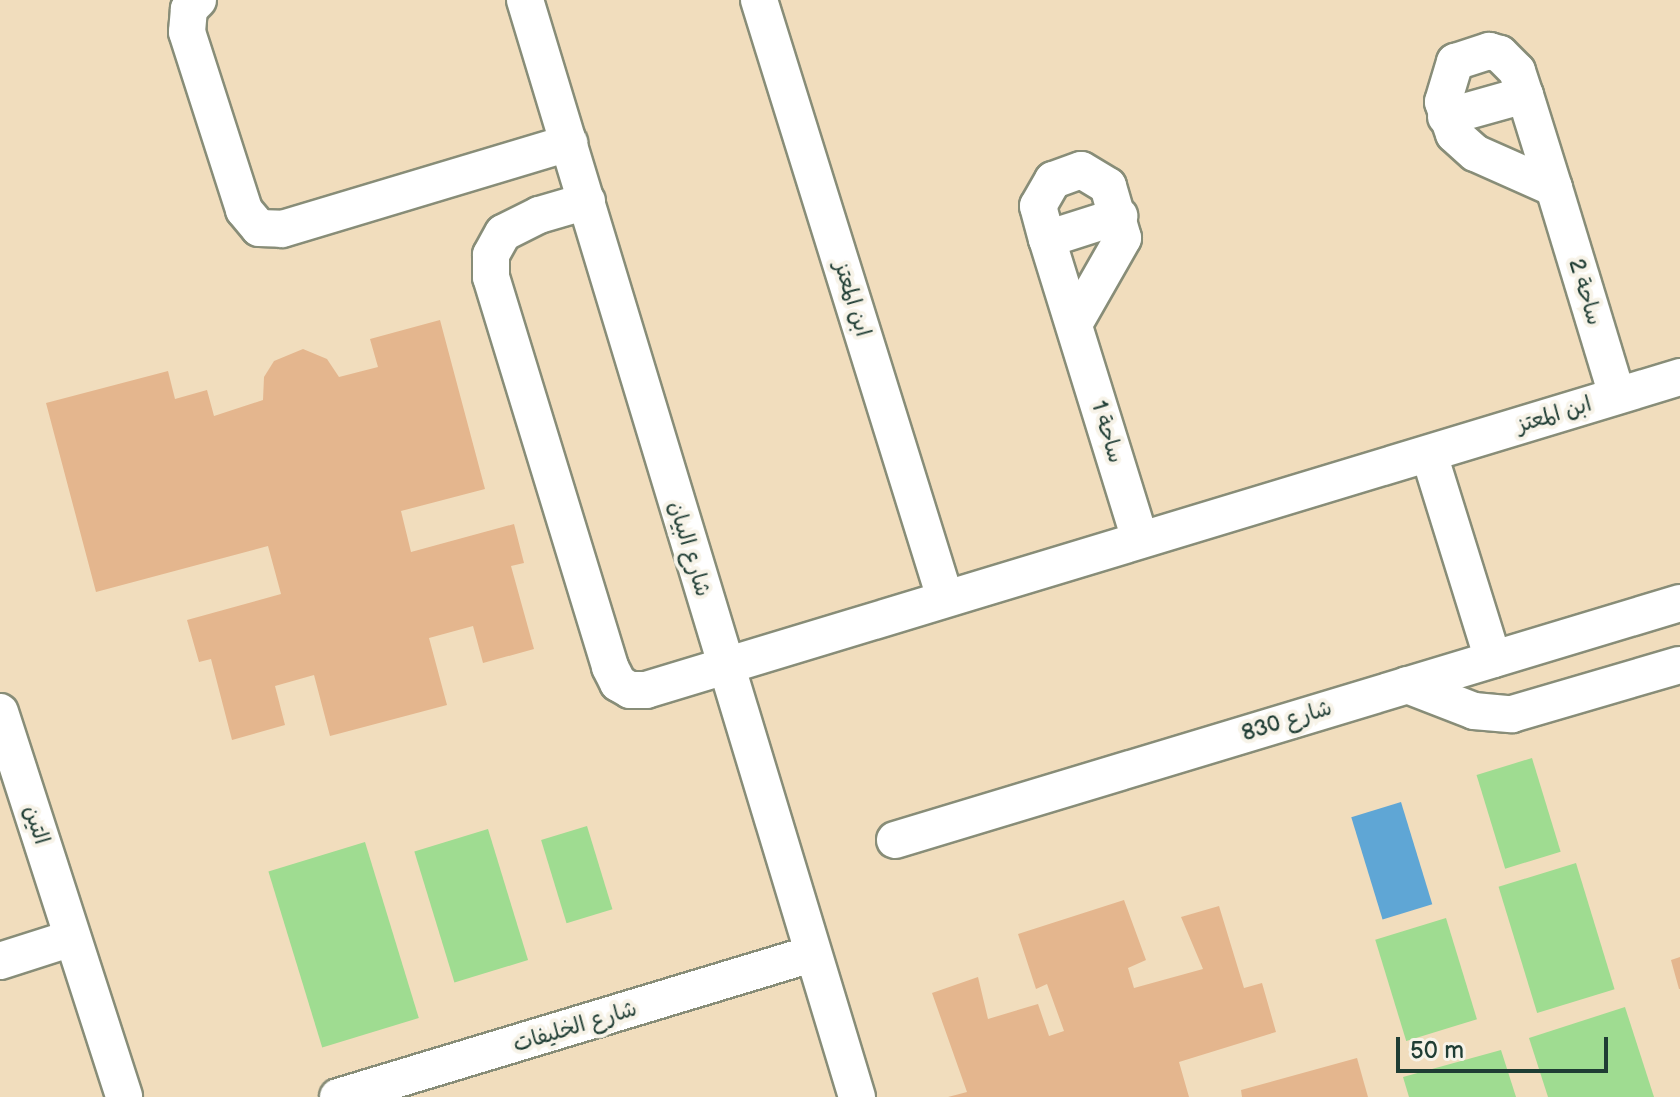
<!DOCTYPE html>
<html>
<head>
<meta charset="utf-8">
<style>
	body { margin:0 }
	#map { position:relative; width:1680px; height:1097px; overflow:hidden; background:#f1ddbd; font-family:"Balsamiq Sans","Playpen Sans Arabic",sans-serif }
	div>[style] { position:absolute }
	.green>* { inset:0; background:#9fdc91; transform-origin:0 0 }
	.water>* { inset:0; background:#5fa6d5; transform-origin:0 0 }
	.building>* { inset:0; background:#e4b68e }
	.roads { filter:drop-shadow(2px 0 #888d78) drop-shadow(-2px 0 #888d78) drop-shadow(0 2px #888d78) drop-shadow(0 -2px #888d78) }
	.minor>* { height:36px; margin:-18px; padding:0 18px; transform-origin:18px; border-radius:18px; background:#fff }
	span { translate:-50% -50%; white-space:nowrap; text-align:center; line-height:1.15; -webkit-text-stroke:8px #f7f3e8; paint-order:stroke }
	.street-label { font-size:22px; color:#1f3d34 }
	.scale { position:absolute; left:1396px; top:1037px; width:212px; height:36px; box-sizing:border-box; border:4px solid #1f3d34; border-top:0; padding-left:10px; font-size:24px; line-height:28px; white-space:nowrap; color:#1f3d34; -webkit-text-stroke:6px #f7f3e8; paint-order:stroke }
</style>
</head>
<body>
<div id="map">
	<div class="green">
		<div style="left:1532px;top:758px;width:98px;height:58px;rotate:73deg"></div>
		<div style="left:587px;top:826px;width:87px;height:48px;rotate:73deg"></div>
		<div style="left:488px;top:829px;width:137px;height:77px;rotate:73deg"></div>
		<div style="left:365px;top:842px;width:184px;height:101px;rotate:73deg"></div>
		<div style="left:1576px;top:863px;width:132px;height:81px;rotate:73deg"></div>
		<div style="left:1446px;top:918px;width:106px;height:74px;rotate:73deg"></div>
		<div style="clip-path:polygon(1625px 1007px,1654px 1097px,1548px 1097px,1529px 1038px)"></div>
		<div style="clip-path:polygon(1501px 1050px,1516px 1097px,1409px 1097px,1403px 1077px)"></div>
	</div>
	<div class="water">
		<div style="left:1401px;top:802px;width:107px;height:52px;rotate:73deg"></div>
	</div>
	<div class="building">
		<div style="clip-path:polygon(440px 320px,485px 489px,401px 511px,411px 552px,514px 524px,524px 563px,511px 566px,534px 649px,483px 663px,473px 626px,429px 638px,447px 705px,330px 736px,314px 675px,275px 686px,285px 725px,232px 740px,211px 659px,199px 662px,187px 620px,281px 594px,268px 546px,96px 592px,46px 403px,168px 371px,175px 399px,207px 390px,214px 416px,263px 400px,264px 377px,274px 361px,303px 349px,327px 359px,339px 377px,378px 367px,370px 339px)"></div>
		<div style="clip-path:polygon(1124px 900px,1146px 960px,1128px 968px,1134px 988px,1203px 969px,1181px 917px,1219px 906px,1244px 988px,1262px 983px,1276px 1032px,1179px 1062px,1189px 1097px,948px 1097px,967px 1092px,932px 993px,978px 977px,988px 1019px,1038px 1004px,1049px 1036px,1064px 1031px,1047px 984px,1036px 989px,1018px 934px)"></div>
		<div style="clip-path:polygon(1680px 957px,1680px 989px,1679px 989px,1671px 960px)"></div>
		<div style="clip-path:polygon(1357px 1058px,1368px 1097px,1242px 1097px,1241px 1090px)"></div>
	</div>
	<div class="roads">
		<div class="minor">
			<div style="left:198px;top:0;width:13px;rotate:135deg"></div>
			<div style="left:189px;top:9px;width:23px;rotate:95deg"></div>
			<div style="left:187px;top:32px;width:187px;rotate:72.2deg"></div>
			<div style="left:244px;top:210px;width:23px;rotate:50deg"></div>
			<div style="left:259px;top:228px;width:23px;rotate:2deg"></div>
			<div style="left:282px;top:229px;width:300px;rotate:-16.7deg"></div>
			<div style="left:525px;top:0;width:1146px;rotate:73.16deg"></div>
			<div style="left:759px;top:0;width:626px;rotate:72.72deg"></div>
			<div style="left:1446px;top:117px;width:82px;rotate:-15.6deg"></div>
			<div style="left:1554px;top:188px;width:86px;rotate:-156.1deg"></div>
			<div style="left:1475px;top:153px;width:28px;rotate:-138deg"></div>
			<div style="left:1454px;top:134px;width:34px;rotate:-109deg"></div>
			<div style="left:1443px;top:102px;width:42px;rotate:-73.3deg"></div>
			<div style="left:1455px;top:62px;width:36px;rotate:-18deg"></div>
			<div style="left:1489px;top:51px;width:11px;rotate:15deg"></div>
			<div style="left:1500px;top:54px;width:24px;rotate:45deg"></div>
			<div style="left:1517px;top:71px;width:25px;rotate:72deg"></div>
			<div style="left:1525px;top:95px;width:97px;rotate:72.7deg"></div>
			<div style="left:1554px;top:188px;width:217px;rotate:73.1deg"></div>
			<div style="left:587px;top:201px;width:50px;rotate:163.7deg"></div>
			<div style="left:539px;top:215px;width:40px;rotate:153.4deg"></div>
			<div style="left:503px;top:233px;width:25px;rotate:119deg"></div>
			<div style="left:491px;top:255px;width:22px;rotate:90deg"></div>
			<div style="left:491px;top:277px;width:408px;rotate:73deg"></div>
			<div style="left:610px;top:667px;width:18px;rotate:63deg"></div>
			<div style="left:618px;top:683px;width:14px;rotate:30deg"></div>
			<div style="left:630px;top:690px;width:16px"></div>
			<div style="left:646px;top:690px;width:1080px;rotate:-16.84deg"></div>
			<div style="left:1047px;top:239px;width:76px;rotate:-17.7deg"></div>
			<div style="left:1074px;top:324px;width:99px;rotate:-60.3deg"></div>
			<div style="left:1123px;top:238px;width:54px;rotate:-106.1deg"></div>
			<div style="left:1108px;top:186px;width:31px;rotate:-149deg"></div>
			<div style="left:1081px;top:170px;width:30px;rotate:160deg"></div>
			<div style="left:1053px;top:180px;width:30px;rotate:120deg"></div>
			<div style="left:1038px;top:206px;width:34px;rotate:75deg"></div>
			<div style="left:1047px;top:239px;width:315px;rotate:72.8deg"></div>
			<div style="left:1429px;top:454px;width:215px;rotate:72.7deg"></div>
			<div style="left:1407px;top:685px;width:72px;rotate:21.2deg"></div>
			<div style="left:1474px;top:711px;width:38px;rotate:5deg"></div>
			<div style="left:1512px;top:714px;width:175px;rotate:-16.3deg"></div>
			<div style="left:0;top:712px;width:404px;rotate:72.1deg"></div>
			<div style="left:895px;top:840px;width:820px;rotate:-16.8deg"></div>
			<div style="left:0;top:961px;width:76px;rotate:-17.7deg"></div>
			<div style="left:338px;top:1097px;width:495px;rotate:-16.8deg"></div>
		</div>
	</div>
	<div class="street-label">
		<span style="left:1585px;top:292px;rotate:73deg">ساحة 2</span>
		<span style="left:852px;top:299px;rotate:73deg">ابن المعتز</span>
		<span style="left:1554px;top:415px;rotate:-17deg">ابن المعتز</span>
		<span style="left:1107px;top:432px;rotate:73deg">ساحة 1</span>
		<span style="left:689px;top:549px;rotate:73deg">شارع البيان</span>
		<span style="left:1287px;top:721px;rotate:-17deg">شارع 830</span>
		<span style="left:36px;top:825px;rotate:72deg">التين</span>
		<span style="left:575px;top:1027px;rotate:-17deg">شارع الخليفات</span>
	</div>
	<div class="scale">50 m</div>
</div>
</body>
</html>
